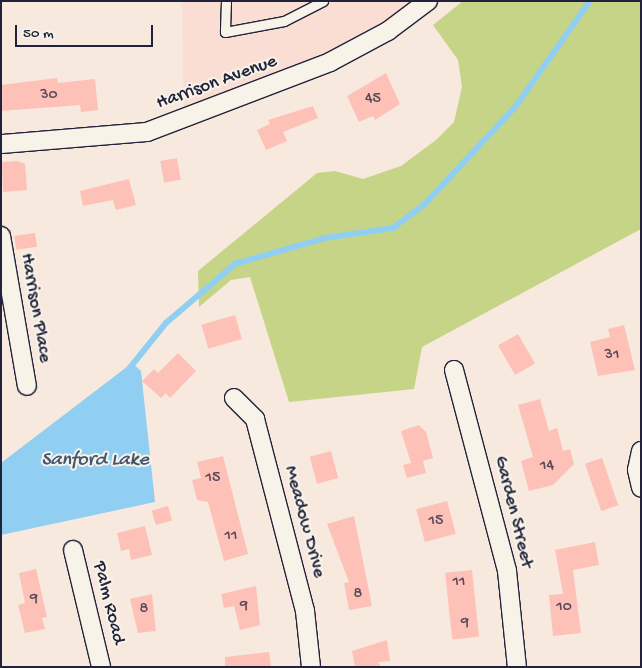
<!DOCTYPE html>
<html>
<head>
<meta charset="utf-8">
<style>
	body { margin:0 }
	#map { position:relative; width:642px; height:668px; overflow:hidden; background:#f8e9de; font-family:"Gochi Hand",sans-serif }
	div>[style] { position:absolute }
	.built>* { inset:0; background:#faddd3 }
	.green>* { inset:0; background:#c6d488 }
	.water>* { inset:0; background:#90cff1 }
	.stream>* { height:5.5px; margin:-2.75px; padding:0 2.75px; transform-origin:2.75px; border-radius:2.75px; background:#90cff1 }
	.building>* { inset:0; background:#fdc1b8; transform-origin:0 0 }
	.roads { filter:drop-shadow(1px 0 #22223b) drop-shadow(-1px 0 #22223b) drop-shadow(0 1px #22223b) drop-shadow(0 -1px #22223b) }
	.service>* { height:9px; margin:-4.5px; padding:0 4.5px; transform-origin:4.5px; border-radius:4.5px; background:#f7f3e8 }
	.minor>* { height:18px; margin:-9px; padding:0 9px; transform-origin:9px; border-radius:9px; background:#f7f3e8 }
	span { translate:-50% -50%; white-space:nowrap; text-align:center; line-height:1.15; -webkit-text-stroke:4px #f7f3e8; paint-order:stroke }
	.number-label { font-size:16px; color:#594a5a }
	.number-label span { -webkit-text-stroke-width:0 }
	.street-label { font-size:19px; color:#22223b }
	.water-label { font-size:20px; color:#435672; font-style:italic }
	.frame { position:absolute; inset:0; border:2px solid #22223b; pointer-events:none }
	.scale { position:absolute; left:15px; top:25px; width:138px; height:22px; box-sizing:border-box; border:2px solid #22223b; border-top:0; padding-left:6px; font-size:15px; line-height:18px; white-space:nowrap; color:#22223b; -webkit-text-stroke:4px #f7f3e8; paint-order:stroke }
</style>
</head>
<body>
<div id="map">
	<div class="built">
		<div style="clip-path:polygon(182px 1px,428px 1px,388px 31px,184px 119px)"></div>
	</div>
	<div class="green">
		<div style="clip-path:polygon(463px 1px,641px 1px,641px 229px,422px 347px,414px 389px,289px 402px,250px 277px,231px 280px,199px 307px,198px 271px,317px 173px,335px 171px,363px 179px,401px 166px,436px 140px,454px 122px,462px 87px,458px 60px,433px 25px)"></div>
	</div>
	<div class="water">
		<div style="clip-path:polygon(132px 363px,141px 371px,155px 502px,1px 535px,1px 463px)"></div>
	</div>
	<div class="stream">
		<div style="left:129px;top:369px;width:59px;rotate:-51.2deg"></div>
		<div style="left:166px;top:323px;width:91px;rotate:-40.5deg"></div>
		<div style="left:235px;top:264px;width:94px;rotate:-16.1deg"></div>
		<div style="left:325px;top:238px;width:69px;rotate:-8.4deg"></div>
		<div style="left:393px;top:228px;width:40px;rotate:-37deg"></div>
		<div style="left:425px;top:204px;width:134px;rotate:-47.1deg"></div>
		<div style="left:516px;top:106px;width:128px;rotate:-54.8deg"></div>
	</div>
	<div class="building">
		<div style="clip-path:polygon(386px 73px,400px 104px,375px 120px,373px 116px,359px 122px,347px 96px)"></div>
		<div style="clip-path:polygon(57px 78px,58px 83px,95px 79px,98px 110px,81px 112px,80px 105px,1px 111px,1px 85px)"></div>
		<div style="clip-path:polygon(313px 106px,318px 118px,283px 132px,287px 141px,266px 150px,257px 130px,270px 124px,268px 120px)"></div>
		<div style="left:177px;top:158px;width:22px;height:17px;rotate:80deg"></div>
		<div style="clip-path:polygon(18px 161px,25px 164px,27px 190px,3px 192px,2px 162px)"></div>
		<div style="clip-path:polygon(129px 179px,136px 205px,116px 210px,113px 200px,83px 206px,80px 191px)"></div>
		<div style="left:35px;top:233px;width:14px;height:21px;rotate:82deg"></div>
		<div style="left:235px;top:315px;width:25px;height:35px;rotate:74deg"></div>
		<div style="clip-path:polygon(624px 325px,635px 370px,598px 376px,590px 342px,610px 337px,608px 329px)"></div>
		<div style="left:518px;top:334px;width:34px;height:23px;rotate:60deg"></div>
		<div style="clip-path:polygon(178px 353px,196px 371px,170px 398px,166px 393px,161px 398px,142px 381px,154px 369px,158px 373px)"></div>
		<div style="clip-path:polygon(540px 399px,549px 431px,557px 428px,563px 451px,570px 449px,574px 464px,553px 485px,529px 491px,521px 461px,533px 457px,518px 405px)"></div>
		<div style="clip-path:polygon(419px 425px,426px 432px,433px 458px,423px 461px,426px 473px,407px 478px,403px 465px,411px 463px,401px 431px)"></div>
		<div style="left:331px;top:451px;width:28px;height:22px;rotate:75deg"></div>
		<div style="clip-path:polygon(223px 456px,248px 554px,224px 561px,208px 502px,197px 500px,192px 480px,201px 478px,197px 462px)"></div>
		<div style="left:602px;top:458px;width:50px;height:18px;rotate:71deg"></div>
		<div style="left:447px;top:501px;width:34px;height:32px;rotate:75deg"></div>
		<div style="left:168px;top:506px;width:15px;height:17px;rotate:74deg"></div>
		<div style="clip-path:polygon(354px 516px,372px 606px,349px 610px,344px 583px,349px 582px,327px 524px)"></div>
		<div style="clip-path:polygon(145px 526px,152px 555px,131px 560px,129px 549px,121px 551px,117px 533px)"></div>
		<div style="clip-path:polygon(595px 542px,599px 565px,573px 570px,581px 633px,553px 636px,549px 595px,563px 594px,555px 550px)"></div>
		<div style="clip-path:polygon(36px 569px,47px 617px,42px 618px,45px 629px,25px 633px,18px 605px,25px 603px,19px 573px)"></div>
		<div style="left:472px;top:570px;width:67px;height:27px;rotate:84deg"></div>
		<div style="clip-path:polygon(256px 586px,260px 625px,240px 630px,234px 606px,224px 608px,221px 594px)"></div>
		<div style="clip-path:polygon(152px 594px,156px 631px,138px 633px,130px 599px)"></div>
		<div style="clip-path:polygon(387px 640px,390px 661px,379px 662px,380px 667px,355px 667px,352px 651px)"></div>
		<div style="clip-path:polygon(269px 652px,271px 667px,225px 667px,225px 657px)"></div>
	</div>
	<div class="roads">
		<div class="service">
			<div style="left:226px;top:1px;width:31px;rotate:92deg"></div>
			<div style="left:225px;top:32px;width:60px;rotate:-10.6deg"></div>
			<div style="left:284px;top:21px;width:44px;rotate:-27.1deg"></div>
		</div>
		<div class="minor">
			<div style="left:1px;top:144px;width:146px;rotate:-4.7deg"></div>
			<div style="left:147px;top:132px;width:196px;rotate:-20.9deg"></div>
			<div style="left:330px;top:62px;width:66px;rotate:-28.1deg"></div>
			<div style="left:388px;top:31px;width:50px;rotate:-36.9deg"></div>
			<div style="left:1px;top:236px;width:152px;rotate:80.2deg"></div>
			<div style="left:454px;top:370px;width:208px;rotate:75.2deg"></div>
			<div style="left:507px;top:571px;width:97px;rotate:84.1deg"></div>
			<div style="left:234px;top:398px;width:30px;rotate:45deg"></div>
			<div style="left:255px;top:419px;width:198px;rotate:75.4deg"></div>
			<div style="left:305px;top:611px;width:56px;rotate:83.9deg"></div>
			<div style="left:641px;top:451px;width:19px;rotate:102deg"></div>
			<div style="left:637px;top:470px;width:18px;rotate:77deg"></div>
			<div style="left:73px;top:550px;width:120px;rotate:76.5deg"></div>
		</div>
	</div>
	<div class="number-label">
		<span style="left:49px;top:96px">30</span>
		<span style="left:373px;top:100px">45</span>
		<span style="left:612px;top:356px">31</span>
		<span style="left:547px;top:467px">14</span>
		<span style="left:213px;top:479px">15</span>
		<span style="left:436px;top:522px">15</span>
		<span style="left:231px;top:537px">11</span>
		<span style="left:459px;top:583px">11</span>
		<span style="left:358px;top:595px">8</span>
		<span style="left:34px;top:600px">9</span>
		<span style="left:244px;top:607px">9</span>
		<span style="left:564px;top:608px">10</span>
		<span style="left:144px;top:610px">8</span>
		<span style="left:465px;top:624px">9</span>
	</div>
	<div class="street-label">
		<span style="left:217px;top:83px;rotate:-20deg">Harrison Avenue</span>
		<span style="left:35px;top:308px;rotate:80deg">Harrison Place</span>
		<span style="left:513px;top:512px;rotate:76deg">Garden Street</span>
		<span style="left:304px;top:522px;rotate:75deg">Meadow Drive</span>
		<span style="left:108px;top:603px;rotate:76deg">Palm Road</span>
	</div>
	<div class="water-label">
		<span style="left:95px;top:460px">Sanford Lake</span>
	</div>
	<div class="frame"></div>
	<div class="scale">50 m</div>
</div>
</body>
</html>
